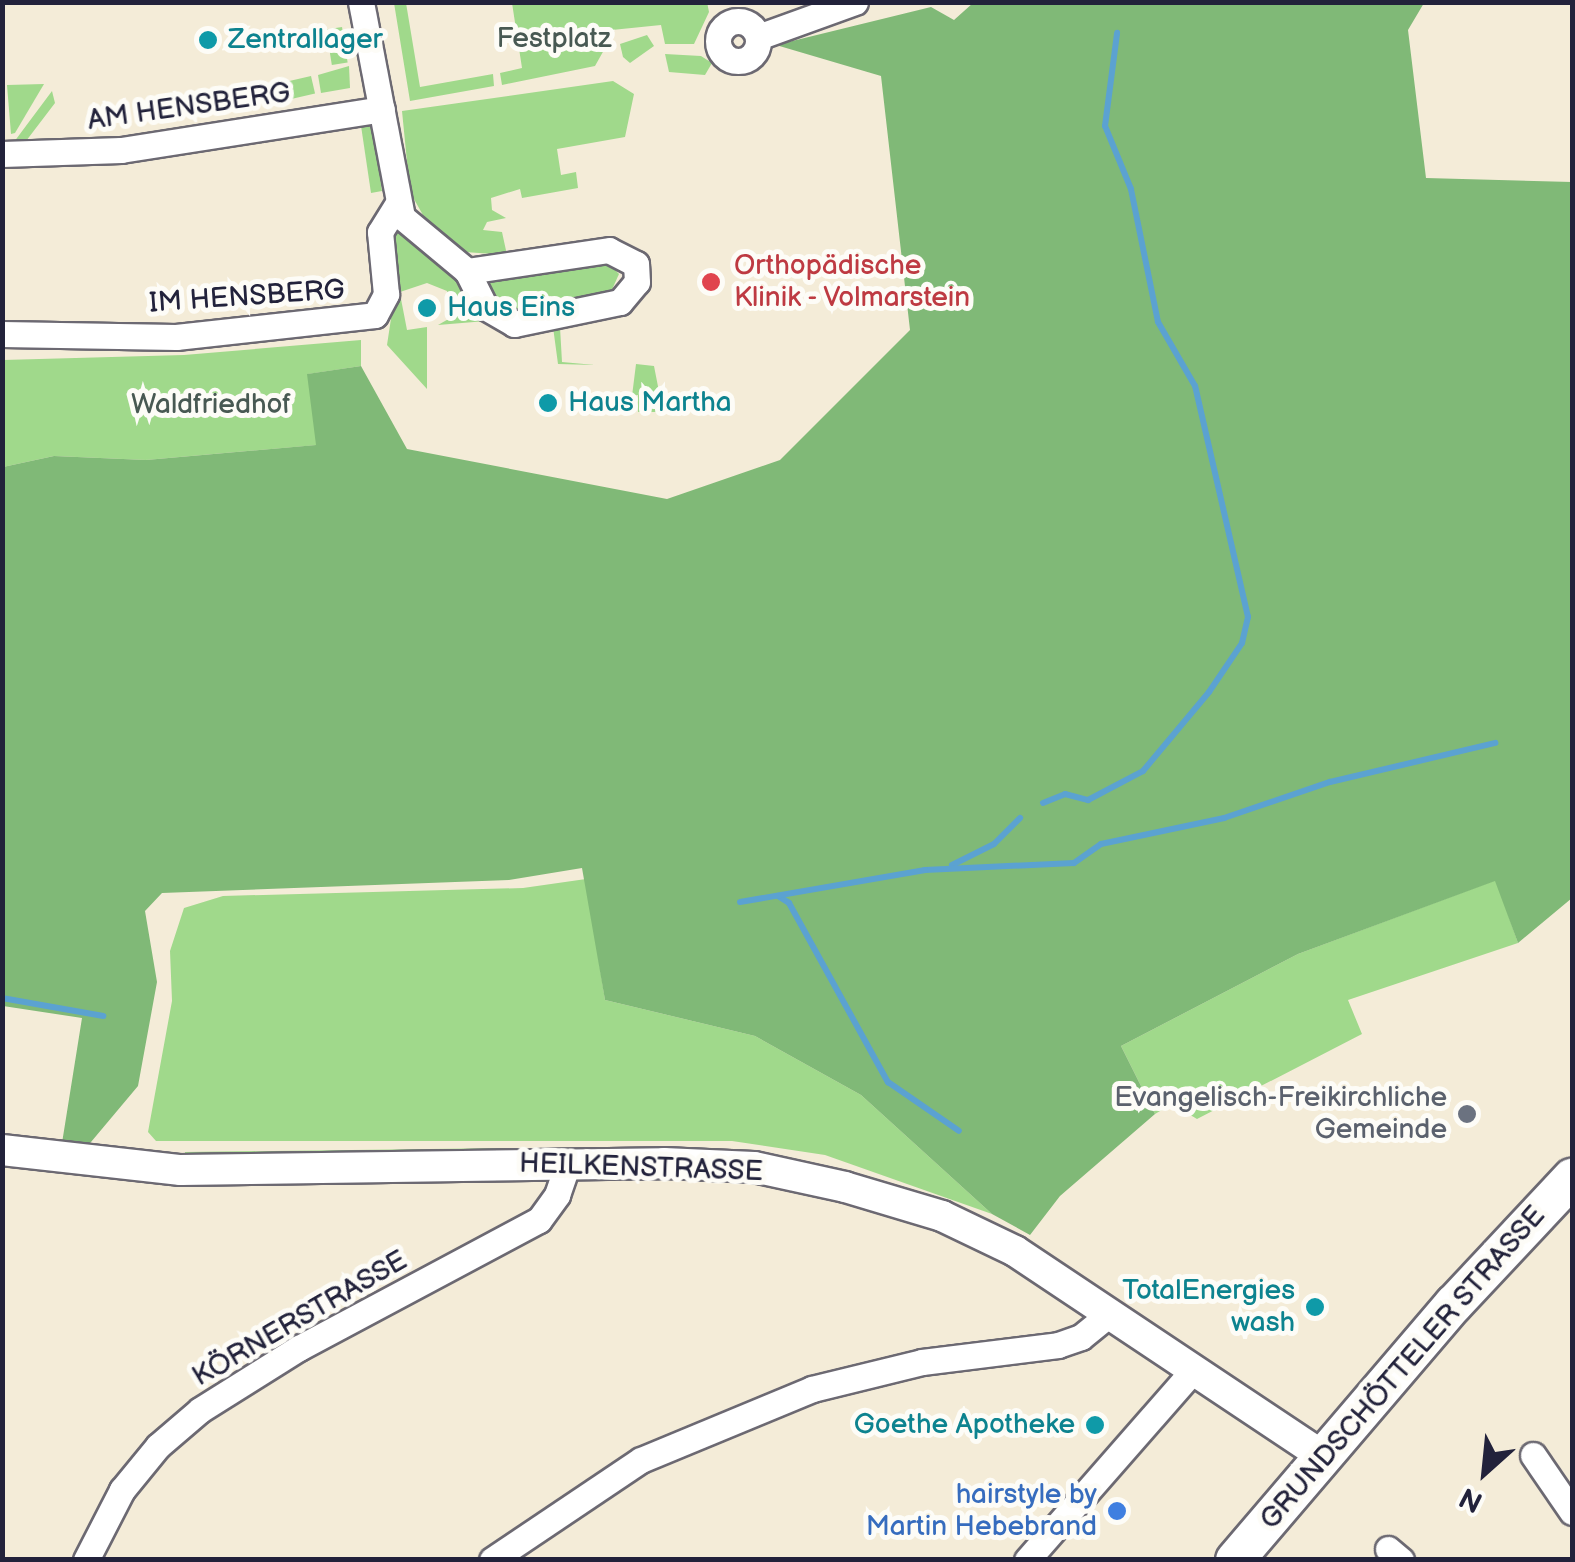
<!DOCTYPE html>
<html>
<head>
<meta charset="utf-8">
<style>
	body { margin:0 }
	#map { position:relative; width:1575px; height:1562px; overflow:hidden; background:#f4ecd8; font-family:"Balsamiq Sans",sans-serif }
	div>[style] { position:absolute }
	.green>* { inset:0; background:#a0d98b; transform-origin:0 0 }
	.forest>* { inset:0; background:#80b977 }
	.stream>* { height:6px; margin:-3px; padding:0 3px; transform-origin:3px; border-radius:3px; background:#5ba2d1 }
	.roads { filter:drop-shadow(2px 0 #6c6972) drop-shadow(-2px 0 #6c6972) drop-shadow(0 2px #6c6972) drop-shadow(0 -2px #6c6972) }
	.minor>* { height:25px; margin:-12.5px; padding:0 12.5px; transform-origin:12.5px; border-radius:12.5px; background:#fff }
	.minor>.ring { margin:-12.5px; padding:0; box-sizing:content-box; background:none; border:25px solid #fff; border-radius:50% }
	.tertiary>* { height:30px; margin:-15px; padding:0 15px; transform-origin:15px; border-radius:15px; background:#fff }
	.primary>* { height:38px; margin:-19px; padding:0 19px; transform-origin:19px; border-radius:19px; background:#fff }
	.dots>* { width:28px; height:28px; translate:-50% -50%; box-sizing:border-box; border:5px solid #fdfcf7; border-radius:50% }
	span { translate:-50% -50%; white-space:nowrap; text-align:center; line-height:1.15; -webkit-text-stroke:10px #fdfcf7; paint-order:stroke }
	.park-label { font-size:28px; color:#485953 }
	.culture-label { font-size:28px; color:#0d838f }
	.left { translate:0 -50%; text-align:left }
	.right { translate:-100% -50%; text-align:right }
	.street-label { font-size:28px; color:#22223b }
	.health-label { font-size:28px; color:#be3a42 }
	.worship-label { font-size:28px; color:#5b616d }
	.shop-label { font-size:28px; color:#366cbe }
	.frame { position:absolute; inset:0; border:5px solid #22223b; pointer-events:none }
	.north { position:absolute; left:1435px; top:1422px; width:100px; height:100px; -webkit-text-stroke:8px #fdfcf7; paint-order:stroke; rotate:207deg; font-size:28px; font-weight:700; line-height:40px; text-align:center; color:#22223b }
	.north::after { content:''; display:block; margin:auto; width:35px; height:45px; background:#22223b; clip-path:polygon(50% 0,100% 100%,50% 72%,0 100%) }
</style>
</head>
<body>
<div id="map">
	<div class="green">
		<div style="clip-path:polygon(394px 3px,406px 3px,420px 87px,493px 74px,494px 86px,410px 101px)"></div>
		<div style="clip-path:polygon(512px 3px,707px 2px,709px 12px,694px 44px,665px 44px,661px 25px,602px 31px,604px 50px,595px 66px,502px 85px,500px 73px,522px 68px)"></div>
		<div style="left:342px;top:27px;width:36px;height:16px;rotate:81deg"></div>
		<div style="clip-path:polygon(647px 35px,654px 46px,630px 63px,623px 57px,620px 44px)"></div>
		<div style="clip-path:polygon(665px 54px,701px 56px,712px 63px,705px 75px,669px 72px)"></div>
		<div style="clip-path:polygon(349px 66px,350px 88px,321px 93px,318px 75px)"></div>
		<div style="left:311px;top:76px;width:18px;height:40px;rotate:77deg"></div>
		<div style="clip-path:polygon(613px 81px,634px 94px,625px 137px,557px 149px,561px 175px,576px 172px,578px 188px,522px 198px,520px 189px,491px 198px,492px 210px,506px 218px,487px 222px,483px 230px,502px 232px,507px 255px,465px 252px,428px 224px,410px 192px,402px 111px)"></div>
		<div style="clip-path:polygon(44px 84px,15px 133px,11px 134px,7px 85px)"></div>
		<div style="clip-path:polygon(52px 91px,55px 103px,23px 145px,3px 148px,2px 132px,3px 144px,11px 146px)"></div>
		<div style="clip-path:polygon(360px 119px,373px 123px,382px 191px,371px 193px)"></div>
		<div style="clip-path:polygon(392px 225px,462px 276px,486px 321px,438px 325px,452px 317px,447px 291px,427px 283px,394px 294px)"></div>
		<div style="clip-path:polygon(607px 261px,619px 274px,610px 294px,517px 313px,495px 301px,484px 280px)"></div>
		<div style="clip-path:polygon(394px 299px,401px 299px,407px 330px,427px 327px,427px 389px,387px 345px)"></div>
		<div style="clip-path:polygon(553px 327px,560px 327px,562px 362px,595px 365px,558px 364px)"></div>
		<div style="clip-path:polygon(361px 340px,361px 366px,308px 374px,317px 445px,146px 460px,54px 456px,3px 467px,3px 360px,184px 355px)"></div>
		<div style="clip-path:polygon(636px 364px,654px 366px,663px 412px,638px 412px,638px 395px,632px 396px)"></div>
		<div style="clip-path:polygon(586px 879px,605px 1000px,755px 1036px,861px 1095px,992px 1214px,825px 1155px,732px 1141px,156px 1141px,148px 1132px,172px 1001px,170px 951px,184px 908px,223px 896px,523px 888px)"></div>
		<div style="clip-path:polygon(1496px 880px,1518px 943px,1348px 1000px,1362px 1034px,1197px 1119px,1172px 1104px,1155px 1114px,1121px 1046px,1298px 954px)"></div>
		<div style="clip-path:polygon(507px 1148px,508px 1155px,185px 1158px,185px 1152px)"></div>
	</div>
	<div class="forest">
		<div style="clip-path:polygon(973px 3px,1424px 3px,1408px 30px,1426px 178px,1572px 182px,1572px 898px,1518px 943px,1495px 881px,1298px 954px,1121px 1046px,1155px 1114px,1060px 1196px,1030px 1235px,992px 1214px,861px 1095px,755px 1036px,605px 1000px,582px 868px,509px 880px,162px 893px,145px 911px,157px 982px,138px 1086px,91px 1142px,82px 1149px,62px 1143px,82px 1018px,3px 1006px,3px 467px,54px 456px,146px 460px,316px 445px,307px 374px,361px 366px,407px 449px,667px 499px,780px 460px,910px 330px,881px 76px,776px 45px,931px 7px,954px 20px)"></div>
	</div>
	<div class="stream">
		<div style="left:1115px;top:2px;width:7px"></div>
		<div style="left:1043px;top:803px;width:24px;rotate:-22deg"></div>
		<div style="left:1065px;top:794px;width:24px;rotate:15deg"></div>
		<div style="left:1088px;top:800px;width:62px;rotate:-27.8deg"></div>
		<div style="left:1143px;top:771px;width:103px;rotate:-50.1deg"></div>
		<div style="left:1209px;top:692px;width:59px;rotate:-56deg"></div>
		<div style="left:1242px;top:643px;width:27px;rotate:-77deg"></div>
		<div style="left:1248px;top:617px;width:237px;rotate:-102.9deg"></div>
		<div style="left:1195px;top:386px;width:74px;rotate:-120deg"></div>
		<div style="left:1158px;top:322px;width:136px;rotate:-101.5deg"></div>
		<div style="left:1131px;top:189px;width:68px;rotate:-112.4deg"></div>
		<div style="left:1105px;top:126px;width:94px;rotate:-82.6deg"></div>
		<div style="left:952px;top:865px;width:47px;rotate:-26.6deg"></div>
		<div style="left:994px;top:844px;width:37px;rotate:-45deg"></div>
		<div style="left:925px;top:870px;width:149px;rotate:-2.7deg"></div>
		<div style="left:1074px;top:863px;width:33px;rotate:-35deg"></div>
		<div style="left:1101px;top:844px;width:126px;rotate:-11.9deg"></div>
		<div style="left:1224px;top:818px;width:112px;rotate:-18.8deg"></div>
		<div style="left:1330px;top:782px;width:170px;rotate:-13.3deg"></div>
		<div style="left:778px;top:896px;width:13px;rotate:32deg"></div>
		<div style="left:789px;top:903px;width:205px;rotate:61.1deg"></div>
		<div style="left:888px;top:1082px;width:86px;rotate:34.6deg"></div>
		<div style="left:740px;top:902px;width:188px;rotate:-9.8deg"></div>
		<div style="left:2px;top:998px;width:103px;rotate:10.1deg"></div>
	</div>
	<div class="roads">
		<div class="minor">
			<div style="left:361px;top:2px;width:219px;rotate:79.2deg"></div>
			<div style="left:402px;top:217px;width:85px;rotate:39.7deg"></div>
			<div style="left:467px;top:271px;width:40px;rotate:63.4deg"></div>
			<div style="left:485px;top:307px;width:34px;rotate:30deg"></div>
			<div style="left:514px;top:324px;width:108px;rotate:-11.7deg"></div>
			<div style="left:620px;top:302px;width:26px;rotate:-50deg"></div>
			<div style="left:637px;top:282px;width:18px;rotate:-93deg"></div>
			<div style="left:636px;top:264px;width:30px;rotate:-153deg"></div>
			<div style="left:609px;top:250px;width:144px;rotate:171.6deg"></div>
			<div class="ring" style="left:718px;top:21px;width:15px;height:15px"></div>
			<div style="left:758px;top:37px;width:103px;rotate:-19.8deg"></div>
			<div style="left:2px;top:154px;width:119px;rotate:-1.9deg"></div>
			<div style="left:121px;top:150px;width:264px;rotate:-8.9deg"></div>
			<div style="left:2px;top:334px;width:174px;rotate:1deg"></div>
			<div style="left:176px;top:337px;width:200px;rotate:-6.3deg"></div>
			<div style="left:375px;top:315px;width:24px;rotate:-62deg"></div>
			<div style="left:386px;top:294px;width:62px;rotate:-95.5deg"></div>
			<div style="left:380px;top:232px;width:34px;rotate:-58deg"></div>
			<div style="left:1533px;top:1455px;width:69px;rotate:55.6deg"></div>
			<div style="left:1388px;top:1549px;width:17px;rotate:40deg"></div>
			<div style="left:86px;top:1560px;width:79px;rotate:-62.8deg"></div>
			<div style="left:122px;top:1490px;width:57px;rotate:-50.7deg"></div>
			<div style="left:158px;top:1446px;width:55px;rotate:-40.6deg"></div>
			<div style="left:200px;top:1410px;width:117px;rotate:-32.1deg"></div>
			<div style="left:299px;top:1348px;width:272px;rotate:-28.1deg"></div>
			<div style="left:539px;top:1220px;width:31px;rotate:-54deg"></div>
			<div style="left:557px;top:1195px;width:34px;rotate:-71deg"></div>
			<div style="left:492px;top:1560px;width:179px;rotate:-33.9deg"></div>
			<div style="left:641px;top:1460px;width:185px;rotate:-22.5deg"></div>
			<div style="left:812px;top:1389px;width:113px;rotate:-13.8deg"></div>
			<div style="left:922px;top:1362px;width:137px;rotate:-7.1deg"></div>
			<div style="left:1058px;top:1345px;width:24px;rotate:-19deg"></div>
			<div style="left:1081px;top:1337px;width:38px;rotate:-39deg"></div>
			<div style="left:1027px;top:1560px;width:254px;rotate:-48.8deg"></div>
		</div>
		<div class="tertiary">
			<div style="left:2px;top:1150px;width:180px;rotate:6.4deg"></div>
			<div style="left:181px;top:1170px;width:483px;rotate:-0.8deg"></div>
			<div style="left:664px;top:1163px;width:90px;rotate:2.5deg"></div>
			<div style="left:754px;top:1167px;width:93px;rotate:12.4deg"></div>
			<div style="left:845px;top:1187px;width:101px;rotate:16.6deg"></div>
			<div style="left:942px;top:1216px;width:81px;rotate:25.6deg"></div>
			<div style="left:1015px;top:1251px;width:371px;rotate:33.7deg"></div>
		</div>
		<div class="primary">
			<div style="left:1235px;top:1560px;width:337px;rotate:-49.5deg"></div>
			<div style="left:1454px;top:1304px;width:173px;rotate:-46.9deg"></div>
		</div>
	</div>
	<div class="dots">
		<div style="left:208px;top:40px;background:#0f9aa8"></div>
		<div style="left:711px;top:282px;background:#e0444e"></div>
		<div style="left:427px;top:308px;background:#0f9aa8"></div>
		<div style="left:548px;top:403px;background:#0f9aa8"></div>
		<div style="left:1467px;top:1114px;background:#6b7280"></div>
		<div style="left:1315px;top:1307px;background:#0f9aa8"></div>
		<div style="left:1095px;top:1425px;background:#0f9aa8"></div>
		<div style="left:1117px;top:1511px;background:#3f7fe0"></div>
	</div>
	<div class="park-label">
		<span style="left:554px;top:39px">Festplatz</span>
		<span style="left:211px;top:405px">Waldfriedhof</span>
	</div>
	<div class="culture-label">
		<span class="left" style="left:228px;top:40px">Zentrallager</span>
		<span class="left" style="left:447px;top:308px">Haus Eins</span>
		<span class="left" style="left:568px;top:403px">Haus Martha</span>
		<span class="right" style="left:1295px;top:1307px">TotalEnergies<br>wash</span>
		<span class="right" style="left:1075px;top:1425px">Goethe Apotheke</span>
	</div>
	<div class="street-label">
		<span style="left:189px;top:107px;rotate:-8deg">AM HENSBERG</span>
		<span style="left:247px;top:297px;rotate:-4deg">IM HENSBERG</span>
		<span style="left:641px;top:1168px;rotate:2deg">HEILKENSTRASSE</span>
		<span style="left:300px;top:1319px;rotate:-30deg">KÖRNERSTRASSE</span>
		<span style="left:1403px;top:1368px;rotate:-49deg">GRUNDSCHÖTTELER STRASSE</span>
	</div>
	<div class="health-label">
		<span class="left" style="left:734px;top:282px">Orthopädische<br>Klinik - Volmarstein</span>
	</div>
	<div class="worship-label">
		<span class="right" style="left:1447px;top:1114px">Evangelisch-Freikirchliche<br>Gemeinde</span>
	</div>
	<div class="shop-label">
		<span class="right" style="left:1097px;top:1511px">hairstyle by<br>Martin Hebebrand</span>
	</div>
	<div class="frame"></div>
	<div class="north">N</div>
</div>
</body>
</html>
